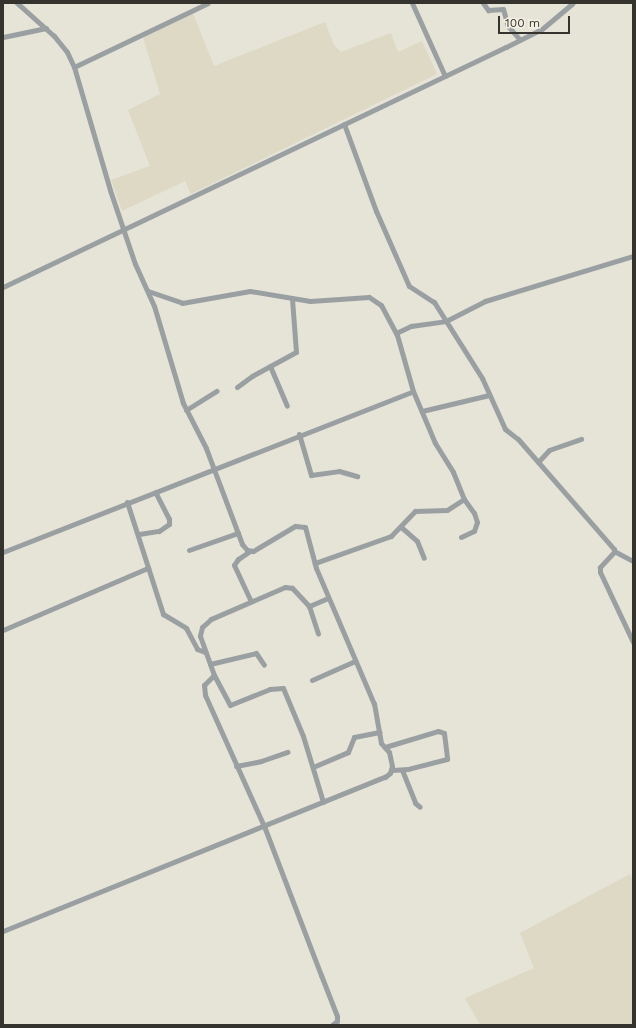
<!DOCTYPE html>
<html>
<head>
<meta charset="utf-8">
<style>
	body { margin:0 }
	#map { position:relative; width:636px; height:1028px; overflow:hidden; background:#e6e4d7; font-family:"Work Sans",sans-serif }
	div>[style] { position:absolute }
	.built>* { inset:0; background:#ddd9c5 }
	.minor>* { height:5px; margin:-2.5px; padding:0 2.5px; transform-origin:2.5px; border-radius:2.5px; background:#9aa0a2 }
	span { translate:-50% -50%; white-space:nowrap; text-align:center; line-height:1.15; -webkit-text-stroke:3.5px #f4f1e4; paint-order:stroke }
	.frame { position:absolute; inset:0; border:4px solid #34332e; pointer-events:none }
	.scale { position:absolute; left:498px; top:16px; width:72px; height:18px; box-sizing:border-box; border:2px solid #34332e; border-top:0; padding-left:5px; font-size:12px; line-height:14px; white-space:nowrap; color:#34332e; -webkit-text-stroke:3px #f4f1e4; paint-order:stroke }
</style>
</head>
<body>
<div id="map">
	<div class="built">
		<div style="clip-path:polygon(193px 13px,214px 66px,325px 22px,334px 45px,341px 52px,391px 33px,398px 52px,422px 41px,437px 74px,191px 194px,185px 181px,122px 211px,111px 180px,150px 166px,128px 110px,160px 94px,143px 37px)"></div>
		<div style="clip-path:polygon(630px 874px,633px 881px,633px 1025px,480px 1025px,465px 998px,534px 968px,520px 933px)"></div>
	</div>
	<div class="minor">
		<div style="left:412px;top:3px;width:80px;rotate:65.7deg"></div>
		<div style="left:483px;top:3px;width:9px;rotate:54deg"></div>
		<div style="left:488px;top:10px;width:15px;rotate:-4deg"></div>
		<div style="left:503px;top:9px;width:18px;rotate:74deg"></div>
		<div style="left:508px;top:26px;width:18px;rotate:49deg"></div>
		<div style="left:3px;top:37px;width:44px;rotate:-11.8deg"></div>
		<div style="left:74px;top:67px;width:148px;rotate:-25.5deg"></div>
		<div style="left:344px;top:124px;width:93px;rotate:69.8deg"></div>
		<div style="left:376px;top:211px;width:82px;rotate:66.3deg"></div>
		<div style="left:409px;top:286px;width:30px;rotate:33deg"></div>
		<div style="left:434px;top:302px;width:90px;rotate:57.7deg"></div>
		<div style="left:482px;top:378px;width:56px;rotate:65.7deg"></div>
		<div style="left:505px;top:429px;width:16px;rotate:38deg"></div>
		<div style="left:518px;top:439px;width:146px;rotate:48.9deg"></div>
		<div style="left:614px;top:549px;width:3px;rotate:90deg"></div>
		<div style="left:614px;top:552px;width:21px;rotate:133deg"></div>
		<div style="left:600px;top:567px;width:5px;rotate:90deg"></div>
		<div style="left:600px;top:572px;width:77px;rotate:64.8deg"></div>
		<div style="left:3px;top:287px;width:557px;rotate:-25.51deg"></div>
		<div style="left:506px;top:47px;width:40px;rotate:-26.6deg"></div>
		<div style="left:542px;top:29px;width:40px;rotate:-40deg"></div>
		<div style="left:148px;top:291px;width:36px;rotate:19deg"></div>
		<div style="left:182px;top:303px;width:69px;rotate:-10deg"></div>
		<div style="left:250px;top:291px;width:61px;rotate:9.5deg"></div>
		<div style="left:310px;top:301px;width:59px;rotate:-3.9deg"></div>
		<div style="left:369px;top:297px;width:14px;rotate:34deg"></div>
		<div style="left:381px;top:305px;width:34px;rotate:62deg"></div>
		<div style="left:397px;top:335px;width:58px;rotate:74.1deg"></div>
		<div style="left:413px;top:391px;width:56px;rotate:67.1deg"></div>
		<div style="left:435px;top:443px;width:34px;rotate:58deg"></div>
		<div style="left:453px;top:472px;width:29px;rotate:68deg"></div>
		<div style="left:464px;top:499px;width:20px;rotate:147deg"></div>
		<div style="left:447px;top:510px;width:32px;rotate:178deg"></div>
		<div style="left:415px;top:511px;width:35px;rotate:134deg"></div>
		<div style="left:391px;top:536px;width:81px;rotate:160.4deg"></div>
		<div style="left:396px;top:333px;width:17px;rotate:-25deg"></div>
		<div style="left:411px;top:326px;width:35px;rotate:-8deg"></div>
		<div style="left:446px;top:321px;width:44px;rotate:-27.1deg"></div>
		<div style="left:485px;top:301px;width:155px;rotate:-16.9deg"></div>
		<div style="left:270px;top:366px;width:43px;rotate:67deg"></div>
		<div style="left:237px;top:387px;width:19px;rotate:-36deg"></div>
		<div style="left:252px;top:376px;width:50px;rotate:-28.6deg"></div>
		<div style="left:296px;top:352px;width:53px;rotate:-94.3deg"></div>
		<div style="left:186px;top:410px;width:36px;rotate:-32deg"></div>
		<div style="left:422px;top:411px;width:69px;rotate:-13.4deg"></div>
		<div style="left:299px;top:434px;width:43px;rotate:73.7deg"></div>
		<div style="left:311px;top:475px;width:28px;rotate:-8deg"></div>
		<div style="left:339px;top:471px;width:19px;rotate:16deg"></div>
		<div style="left:538px;top:462px;width:16px;rotate:-47deg"></div>
		<div style="left:549px;top:450px;width:34px;rotate:-19deg"></div>
		<div style="left:127px;top:502px;width:118px;rotate:72.2deg"></div>
		<div style="left:163px;top:614px;width:27px;rotate:31deg"></div>
		<div style="left:186px;top:628px;width:24px;rotate:62deg"></div>
		<div style="left:197px;top:649px;width:9px;rotate:21deg"></div>
		<div style="left:401px;top:527px;width:21px;rotate:41deg"></div>
		<div style="left:417px;top:541px;width:18px;rotate:68deg"></div>
		<div style="left:139px;top:534px;width:20px;rotate:-9deg"></div>
		<div style="left:159px;top:531px;width:12px;rotate:-35deg"></div>
		<div style="left:169px;top:524px;width:5px;rotate:-90deg"></div>
		<div style="left:169px;top:519px;width:30px;rotate:-117deg"></div>
		<div style="left:461px;top:537px;width:14px;rotate:-25deg"></div>
		<div style="left:474px;top:531px;width:9px;rotate:-72deg"></div>
		<div style="left:477px;top:522px;width:9px;rotate:-108deg"></div>
		<div style="left:474px;top:513px;width:17px;rotate:-126deg"></div>
		<div style="left:189px;top:550px;width:52px;rotate:-19.1deg"></div>
		<div style="left:250px;top:551px;width:14px;rotate:146deg"></div>
		<div style="left:238px;top:559px;width:7px;rotate:124deg"></div>
		<div style="left:234px;top:565px;width:38px;rotate:65deg"></div>
		<div style="left:614px;top:551px;width:21px;rotate:28deg"></div>
		<div style="left:3px;top:552px;width:440px;rotate:-21.4deg"></div>
		<div style="left:328px;top:598px;width:21px;rotate:157deg"></div>
		<div style="left:309px;top:606px;width:25px;rotate:-133deg"></div>
		<div style="left:292px;top:588px;width:7px;rotate:-172deg"></div>
		<div style="left:285px;top:587px;width:81px;rotate:156.6deg"></div>
		<div style="left:211px;top:619px;width:12px;rotate:138deg"></div>
		<div style="left:202px;top:627px;width:9px;rotate:103deg"></div>
		<div style="left:200px;top:636px;width:41px;rotate:70.3deg"></div>
		<div style="left:214px;top:675px;width:14px;rotate:135deg"></div>
		<div style="left:204px;top:685px;width:10px;rotate:84deg"></div>
		<div style="left:205px;top:695px;width:144px;rotate:65.8deg"></div>
		<div style="left:264px;top:826px;width:160px;rotate:69.1deg"></div>
		<div style="left:321px;top:975px;width:44px;rotate:68.7deg"></div>
		<div style="left:337px;top:1016px;width:5px;rotate:90deg"></div>
		<div style="left:337px;top:1021px;width:6px;rotate:141deg"></div>
		<div style="left:309px;top:606px;width:29px;rotate:72deg"></div>
		<div style="left:3px;top:630px;width:158px;rotate:-23.2deg"></div>
		<div style="left:210px;top:664px;width:47px;rotate:-13.4deg"></div>
		<div style="left:256px;top:653px;width:14px;rotate:56deg"></div>
		<div style="left:214px;top:675px;width:34px;rotate:62deg"></div>
		<div style="left:230px;top:705px;width:43px;rotate:-21.8deg"></div>
		<div style="left:270px;top:689px;width:13px;rotate:-4deg"></div>
		<div style="left:283px;top:688px;width:52px;rotate:67.4deg"></div>
		<div style="left:303px;top:736px;width:69px;rotate:73.1deg"></div>
		<div style="left:312px;top:680px;width:47px;rotate:-23.8deg"></div>
		<div style="left:385px;top:747px;width:55px;rotate:-16.8deg"></div>
		<div style="left:438px;top:731px;width:6px;rotate:18deg"></div>
		<div style="left:444px;top:733px;width:26px;rotate:83deg"></div>
		<div style="left:447px;top:759px;width:40px;rotate:165.6deg"></div>
		<div style="left:408px;top:769px;width:16px;rotate:176deg"></div>
		<div style="left:236px;top:766px;width:25px;rotate:-11deg"></div>
		<div style="left:261px;top:761px;width:28px;rotate:-19deg"></div>
		<div style="left:313px;top:767px;width:38px;rotate:-23deg"></div>
		<div style="left:348px;top:752px;width:16px;rotate:-68deg"></div>
		<div style="left:354px;top:737px;width:26px;rotate:-11deg"></div>
		<div style="left:402px;top:770px;width:35px;rotate:68deg"></div>
		<div style="left:415px;top:803px;width:6px;rotate:39deg"></div>
		<div style="left:3px;top:931px;width:412px;rotate:-22deg"></div>
		<div style="left:385px;top:777px;width:6px;rotate:-39deg"></div>
		<div style="left:390px;top:773px;width:7px;rotate:-74deg"></div>
		<div style="left:392px;top:766px;width:14px;rotate:-102deg"></div>
		<div style="left:389px;top:752px;width:12px;rotate:-132deg"></div>
		<div style="left:381px;top:743px;width:40px;rotate:-100deg"></div>
		<div style="left:374px;top:704px;width:148px;rotate:-113.1deg"></div>
		<div style="left:316px;top:568px;width:42px;rotate:-105deg"></div>
		<div style="left:305px;top:527px;width:10px;rotate:-174deg"></div>
		<div style="left:295px;top:526px;width:49px;rotate:149.2deg"></div>
		<div style="left:253px;top:551px;width:6px;rotate:-171deg"></div>
		<div style="left:247px;top:550px;width:8px;rotate:-130deg"></div>
		<div style="left:242px;top:544px;width:103px;rotate:-110.6deg"></div>
		<div style="left:206px;top:448px;width:51px;rotate:-117.1deg"></div>
		<div style="left:183px;top:403px;width:101px;rotate:-106.6deg"></div>
		<div style="left:154px;top:306px;width:46px;rotate:-114.3deg"></div>
		<div style="left:135px;top:264px;width:78px;rotate:-108.7deg"></div>
		<div style="left:110px;top:190px;width:128px;rotate:-106.3deg"></div>
		<div style="left:74px;top:67px;width:17px;rotate:-115deg"></div>
		<div style="left:67px;top:52px;width:21px;rotate:-129deg"></div>
		<div style="left:54px;top:36px;width:50px;rotate:-138.3deg"></div>
	</div>
	<div class="frame"></div>
	<div class="scale">100 m</div>
</div>
</body>
</html>
